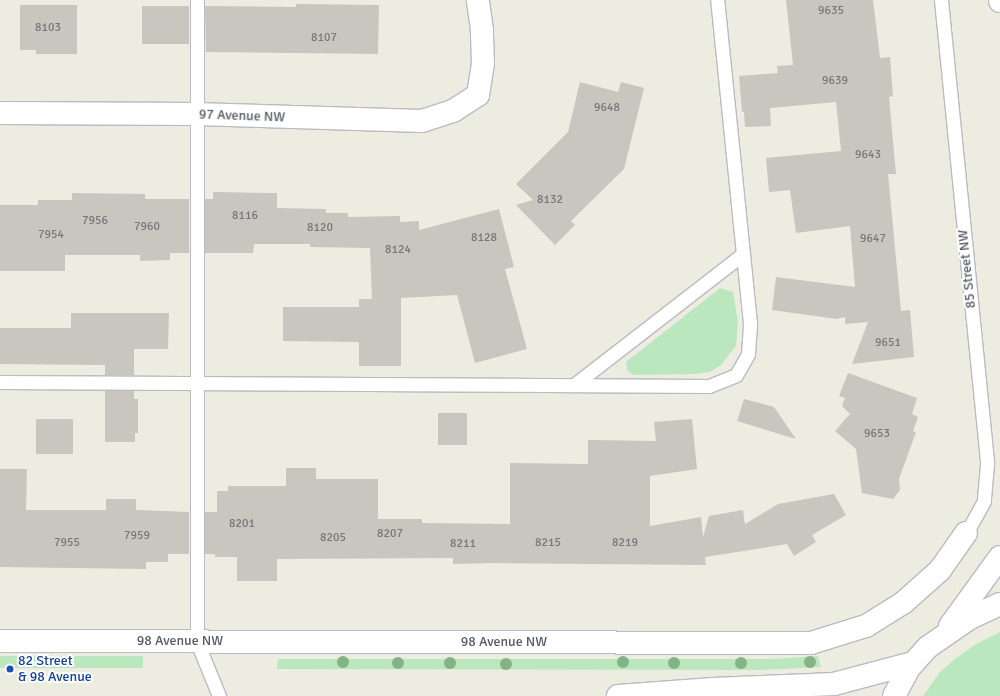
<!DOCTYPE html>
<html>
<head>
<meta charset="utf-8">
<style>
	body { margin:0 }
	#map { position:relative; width:1000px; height:696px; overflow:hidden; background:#edece1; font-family:Signika,sans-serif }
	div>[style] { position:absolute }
	.green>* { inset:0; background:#bbe7bf; transform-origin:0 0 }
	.building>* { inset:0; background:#c8c6be; transform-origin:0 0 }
	.roads { filter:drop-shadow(1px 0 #b9bbc1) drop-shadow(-1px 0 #b9bbc1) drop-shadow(0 1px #b9bbc1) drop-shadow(0 -1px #b9bbc1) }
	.service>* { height:13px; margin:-6.5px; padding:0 6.5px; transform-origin:6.5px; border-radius:6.5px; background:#fff }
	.minor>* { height:22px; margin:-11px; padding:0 11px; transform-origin:11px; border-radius:11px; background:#fff }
	.secondary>* { height:22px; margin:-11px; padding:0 11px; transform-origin:11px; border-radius:11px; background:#fff }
	.trees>* { width:12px; height:12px; margin:-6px; border-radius:50%; background:#84b386 }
	.dots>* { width:11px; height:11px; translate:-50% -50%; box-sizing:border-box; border:2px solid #fff; border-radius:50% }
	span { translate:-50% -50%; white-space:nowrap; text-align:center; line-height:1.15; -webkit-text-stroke:4px #fff; paint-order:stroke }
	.number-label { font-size:12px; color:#75777a }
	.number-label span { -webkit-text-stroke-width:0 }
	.street-label { font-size:14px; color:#595d63 }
	.transit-label { font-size:14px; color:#164399 }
	.left { translate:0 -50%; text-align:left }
</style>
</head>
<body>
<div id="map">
	<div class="green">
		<div style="clip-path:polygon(720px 288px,733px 292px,738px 322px,736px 346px,720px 366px,709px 372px,695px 374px,633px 375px,627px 370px,626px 362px)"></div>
		<div style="clip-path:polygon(1000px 632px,1000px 696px,923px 696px,940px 672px,955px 659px,976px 644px)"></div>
		<div style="left:0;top:656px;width:143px;height:12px"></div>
		<div style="clip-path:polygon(818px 656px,821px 667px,761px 670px,277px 669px,278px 659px,772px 659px)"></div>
	</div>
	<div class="building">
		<div style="clip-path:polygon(786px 0,873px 0,880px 58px,890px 57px,893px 96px,889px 97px,896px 174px,888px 174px,901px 311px,910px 310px,914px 357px,852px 364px,868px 322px,845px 324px,845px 317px,837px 319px,772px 310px,776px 277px,855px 287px,850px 226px,796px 233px,790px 190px,769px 192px,766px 158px,841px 151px,836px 102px,770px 108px,771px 126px,745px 127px,744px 112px,742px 112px,739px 76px,778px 73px,777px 66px,793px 65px)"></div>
		<div style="clip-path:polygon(296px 4px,379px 5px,378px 54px,206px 52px,205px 6px,296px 7px)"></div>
		<div style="clip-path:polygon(20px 5px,77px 5px,77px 54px,36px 54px,36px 50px,20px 50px)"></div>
		<div style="left:142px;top:6px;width:47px;height:38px"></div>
		<div style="clip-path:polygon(580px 82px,618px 92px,621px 82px,644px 88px,624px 169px,571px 221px,575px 225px,555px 245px,516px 205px,533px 200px,516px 184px,568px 132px)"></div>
		<div style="clip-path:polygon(213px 192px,277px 193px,277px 208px,326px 209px,326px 213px,348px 213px,348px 217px,400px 216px,400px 222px,419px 221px,419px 230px,499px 209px,514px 267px,505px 269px,527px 349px,475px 363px,457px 295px,401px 298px,401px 366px,359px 366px,359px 342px,283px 341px,283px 307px,359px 307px,359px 299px,372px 299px,370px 248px,310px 247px,310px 244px,254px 244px,253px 253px,205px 253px,205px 199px,213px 199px)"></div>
		<div style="clip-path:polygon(72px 193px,145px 194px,145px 199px,189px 199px,189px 253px,170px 253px,170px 260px,140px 261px,140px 255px,65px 255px,65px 271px,0 271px,0 205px,38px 205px,38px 200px,72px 200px)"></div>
		<div style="clip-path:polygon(71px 313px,169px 313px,168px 349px,134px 349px,134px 375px,105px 375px,105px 365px,0 364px,0 328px,71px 328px)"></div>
		<div style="clip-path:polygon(848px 373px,917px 398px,912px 414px,918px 417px,913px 431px,916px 432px,899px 479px,900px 490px,893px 499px,862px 493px,856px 449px,835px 431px,850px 414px,842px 406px,845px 398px,839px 396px)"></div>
		<div style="clip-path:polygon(105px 391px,134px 391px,134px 399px,138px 399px,138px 433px,135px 433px,135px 442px,105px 442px)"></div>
		<div style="clip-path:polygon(744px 399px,774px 407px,796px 439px,737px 421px)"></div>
		<div style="left:438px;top:413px;width:29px;height:32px"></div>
		<div style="left:36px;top:419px;width:37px;height:35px"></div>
		<div style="clip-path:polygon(692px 419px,697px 469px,650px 476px,650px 526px,701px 517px,703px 537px,709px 516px,743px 510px,745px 524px,778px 504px,834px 494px,846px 515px,812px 535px,816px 542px,794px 556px,787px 544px,705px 557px,706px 565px,494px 563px,453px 564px,453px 558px,277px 559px,277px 581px,237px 581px,237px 557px,215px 557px,215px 554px,205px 554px,205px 512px,217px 512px,217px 491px,228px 491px,228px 486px,286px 486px,286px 468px,316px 468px,316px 479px,378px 479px,378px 519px,422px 519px,422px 523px,510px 524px,510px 463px,588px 464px,588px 440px,656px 441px,654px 422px)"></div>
		<div style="clip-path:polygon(0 469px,27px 469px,26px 510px,106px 510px,106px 499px,136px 499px,136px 510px,189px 512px,189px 554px,168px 554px,168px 562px,146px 562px,146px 569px,0 567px)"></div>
	</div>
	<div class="roads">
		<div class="service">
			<div style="left:197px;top:0;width:642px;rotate:90deg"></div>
			<div style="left:197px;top:642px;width:58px;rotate:67.8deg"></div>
			<div style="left:941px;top:0;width:466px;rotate:84.3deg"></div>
			<div style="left:987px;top:464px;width:37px;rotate:95deg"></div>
			<div style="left:984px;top:501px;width:37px;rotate:119deg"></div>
			<div style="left:0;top:382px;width:709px;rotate:0.32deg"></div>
			<div style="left:709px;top:386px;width:29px;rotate:-22deg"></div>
			<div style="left:736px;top:375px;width:24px;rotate:-60deg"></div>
			<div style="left:748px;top:354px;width:31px;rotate:-86deg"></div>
			<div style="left:750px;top:323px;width:325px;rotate:-95.8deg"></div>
			<div style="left:574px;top:385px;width:214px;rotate:-37.8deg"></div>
		</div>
		<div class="minor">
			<div style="left:0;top:113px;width:197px;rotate:0.3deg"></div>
			<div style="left:197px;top:114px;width:225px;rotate:1.8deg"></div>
			<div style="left:422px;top:121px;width:33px;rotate:-18deg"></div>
			<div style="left:453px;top:111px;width:30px;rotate:-33deg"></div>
			<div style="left:478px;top:95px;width:31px;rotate:-81deg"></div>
			<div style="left:483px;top:64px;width:34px;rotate:-92deg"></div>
			<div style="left:482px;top:30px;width:30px;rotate:-98deg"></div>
			<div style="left:0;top:641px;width:811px;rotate:0.14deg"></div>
			<div style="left:811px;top:643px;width:58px;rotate:-17.2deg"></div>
			<div style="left:866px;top:626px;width:44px;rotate:-31.9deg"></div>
			<div style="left:903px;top:603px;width:50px;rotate:-41.7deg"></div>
			<div style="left:940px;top:570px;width:45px;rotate:-54.9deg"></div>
		</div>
		<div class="secondary">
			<div style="left:1000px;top:0;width:1px;rotate:90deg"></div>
			<div style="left:950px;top:626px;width:85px;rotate:-54.1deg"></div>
			<div style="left:618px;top:696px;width:95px;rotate:-4.2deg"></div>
			<div style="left:713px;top:689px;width:121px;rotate:-2.4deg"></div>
			<div style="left:834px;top:684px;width:82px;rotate:-14.9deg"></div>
			<div style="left:894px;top:696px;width:32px;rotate:-62deg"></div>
			<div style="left:909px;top:668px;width:28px;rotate:-48deg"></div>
			<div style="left:928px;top:647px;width:51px;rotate:-34.6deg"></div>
			<div style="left:970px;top:618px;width:33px;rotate:-25deg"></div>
		</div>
	</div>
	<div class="trees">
		<div style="left:343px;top:662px"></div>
		<div style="left:623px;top:662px"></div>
		<div style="left:810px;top:662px"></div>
		<div style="left:398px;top:663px"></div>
		<div style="left:450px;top:663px"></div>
		<div style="left:674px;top:663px"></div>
		<div style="left:741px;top:663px"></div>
		<div style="left:506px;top:664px"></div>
	</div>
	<div class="dots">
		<div style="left:10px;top:669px;background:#1a4fb4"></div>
	</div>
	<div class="number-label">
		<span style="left:831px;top:11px">9635</span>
		<span style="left:48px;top:28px">8103</span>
		<span style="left:324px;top:38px">8107</span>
		<span style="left:835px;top:81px">9639</span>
		<span style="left:607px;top:108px">9648</span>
		<span style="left:868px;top:155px">9643</span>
		<span style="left:550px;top:200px">8132</span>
		<span style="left:245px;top:216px">8116</span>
		<span style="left:95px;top:221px">7956</span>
		<span style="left:147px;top:227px">7960</span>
		<span style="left:320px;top:228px">8120</span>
		<span style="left:51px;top:235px">7954</span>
		<span style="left:484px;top:238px">8128</span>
		<span style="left:873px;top:239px">9647</span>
		<span style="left:398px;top:250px">8124</span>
		<span style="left:888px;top:343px">9651</span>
		<span style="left:877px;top:434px">9653</span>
		<span style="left:242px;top:524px">8201</span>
		<span style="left:390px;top:534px">8207</span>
		<span style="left:137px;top:536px">7959</span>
		<span style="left:333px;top:538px">8205</span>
		<span style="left:67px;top:543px">7955</span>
		<span style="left:548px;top:543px">8215</span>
		<span style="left:625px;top:543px">8219</span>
		<span style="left:463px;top:544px">8211</span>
	</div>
	<div class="street-label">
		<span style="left:242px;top:116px;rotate:2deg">97 Avenue NW</span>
		<span style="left:967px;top:269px;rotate:-96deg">85 Street NW</span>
		<span style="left:180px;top:641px">98 Avenue NW</span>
		<span style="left:504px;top:642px">98 Avenue NW</span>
	</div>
	<div class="transit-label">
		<span class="left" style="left:18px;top:669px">82 Street<br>&amp; 98 Avenue</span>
	</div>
</div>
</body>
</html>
